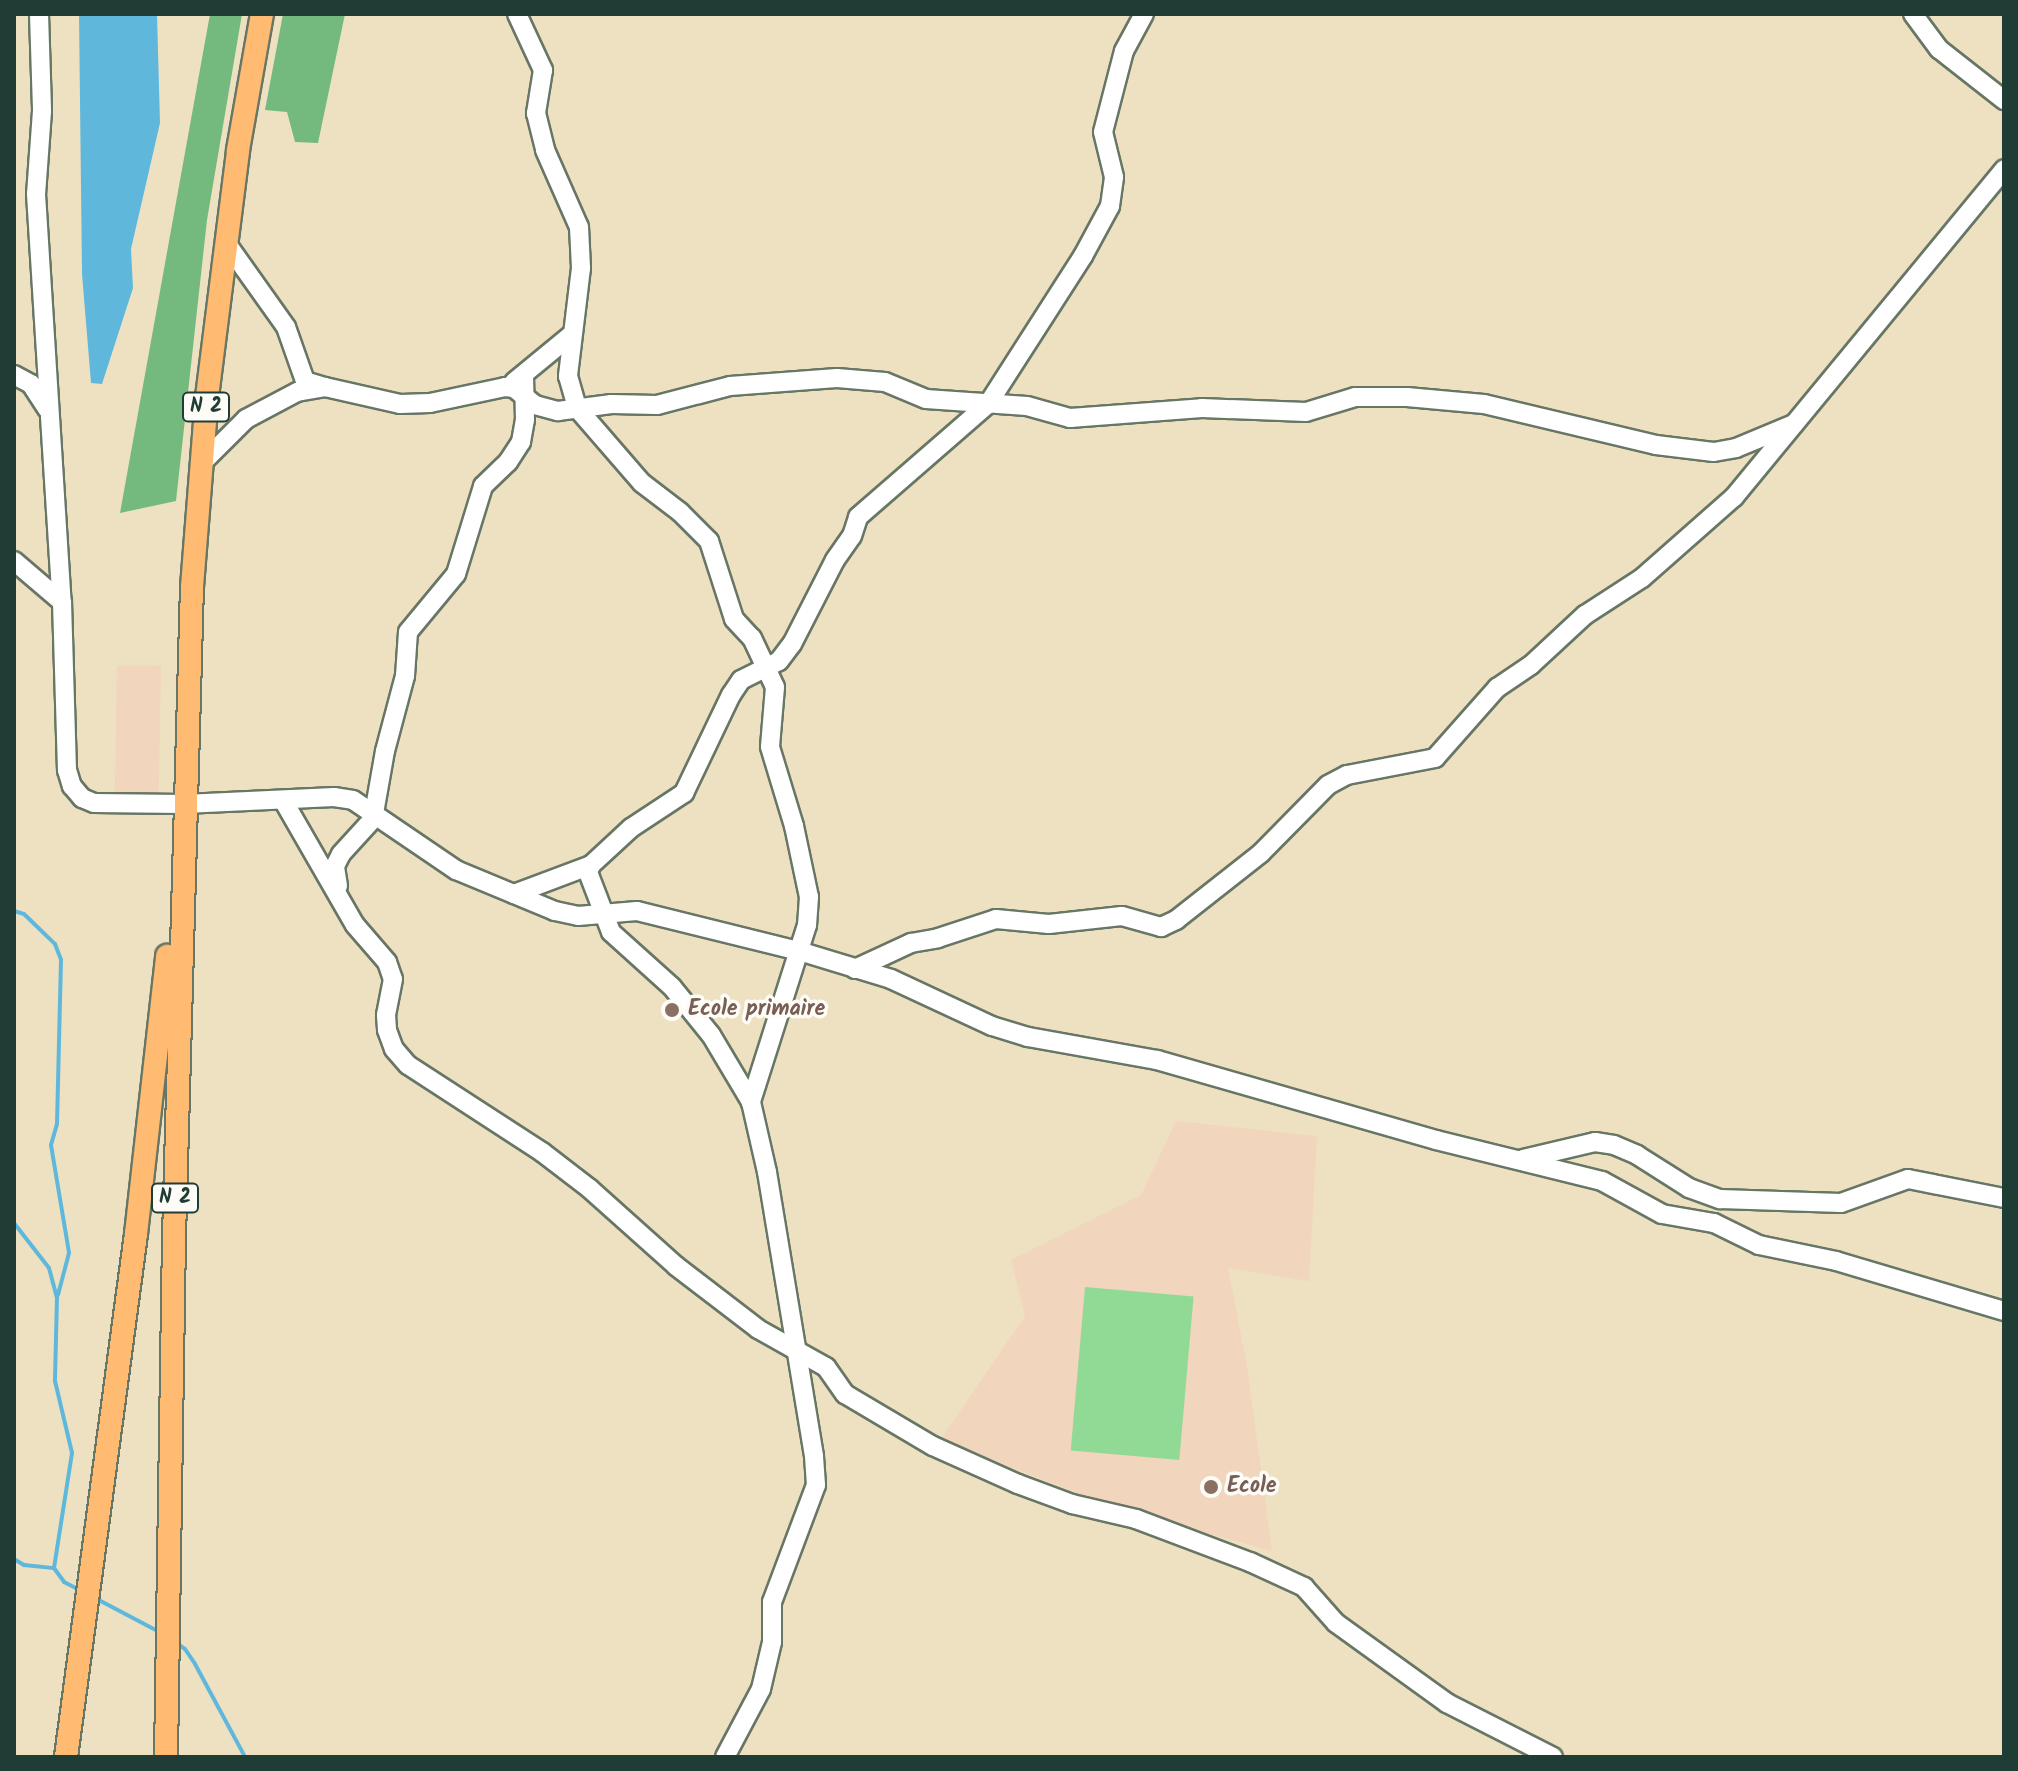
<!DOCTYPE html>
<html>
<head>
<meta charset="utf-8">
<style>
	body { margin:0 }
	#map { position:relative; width:2018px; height:1771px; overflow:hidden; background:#eee1c1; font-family:Kalam,sans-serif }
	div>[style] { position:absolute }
	.built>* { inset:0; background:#f1d5bd; transform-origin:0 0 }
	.green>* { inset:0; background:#91da96; transform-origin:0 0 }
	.forest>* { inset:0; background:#74ba7f }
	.water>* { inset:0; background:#5fb8dc }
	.stream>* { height:4px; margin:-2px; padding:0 2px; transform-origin:2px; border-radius:2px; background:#5fb8dc }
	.roads { filter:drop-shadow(2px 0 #677665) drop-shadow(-2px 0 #677665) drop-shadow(0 2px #677665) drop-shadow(0 -2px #677665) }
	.minor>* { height:18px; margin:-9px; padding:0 9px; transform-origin:9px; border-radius:9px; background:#fff }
	.major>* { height:22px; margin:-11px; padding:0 11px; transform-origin:11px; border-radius:11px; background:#febb71 }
	.dots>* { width:22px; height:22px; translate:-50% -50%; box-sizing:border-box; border:4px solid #fdfcf7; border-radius:50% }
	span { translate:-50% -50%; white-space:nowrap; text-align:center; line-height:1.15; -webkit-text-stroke:7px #fdfcf7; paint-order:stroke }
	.shield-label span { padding:2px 6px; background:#fdfcf7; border:2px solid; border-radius:6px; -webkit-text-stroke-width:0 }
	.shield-label { font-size:20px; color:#1f3d34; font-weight:700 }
	.education-label { font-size:22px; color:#785e54; font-weight:700 }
	.left { translate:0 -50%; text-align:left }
	.frame { position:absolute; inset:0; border:16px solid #1f3d34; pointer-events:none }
</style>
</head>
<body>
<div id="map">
	<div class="built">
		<div style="left:161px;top:666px;width:130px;height:44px;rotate:91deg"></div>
		<div style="clip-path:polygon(1176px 1121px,1317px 1136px,1309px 1281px,1228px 1268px,1247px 1366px,1272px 1551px,1112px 1507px,941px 1439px,1025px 1316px,1011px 1260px,1141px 1195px)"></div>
	</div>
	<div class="green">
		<div style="left:1085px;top:1287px;width:109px;height:164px;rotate:5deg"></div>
	</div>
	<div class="forest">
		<div style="clip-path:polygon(210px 14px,242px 14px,207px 220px,176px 501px,120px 513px)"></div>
		<div style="clip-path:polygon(283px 14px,345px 14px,318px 143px,295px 142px,287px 112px,265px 110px)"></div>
	</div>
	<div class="water">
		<div style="clip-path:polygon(79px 14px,157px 14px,160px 123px,131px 249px,133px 288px,102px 384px,91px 383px,82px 274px)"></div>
	</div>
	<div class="stream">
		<div style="left:14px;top:911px;width:10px;rotate:17deg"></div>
		<div style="left:24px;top:914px;width:43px;rotate:44.1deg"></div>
		<div style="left:55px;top:944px;width:17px;rotate:69deg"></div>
		<div style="left:61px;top:960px;width:164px;rotate:91.4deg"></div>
		<div style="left:57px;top:1124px;width:22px;rotate:106deg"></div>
		<div style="left:51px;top:1145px;width:109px;rotate:80.5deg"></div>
		<div style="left:69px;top:1253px;width:43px;rotate:104.7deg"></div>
		<div style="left:14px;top:1223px;width:57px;rotate:52.1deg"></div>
		<div style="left:49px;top:1268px;width:30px;rotate:75deg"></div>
		<div style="left:57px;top:1297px;width:84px;rotate:91.4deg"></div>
		<div style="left:55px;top:1381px;width:74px;rotate:76.7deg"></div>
		<div style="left:72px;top:1453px;width:116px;rotate:98.9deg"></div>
		<div style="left:54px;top:1568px;width:17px;rotate:54deg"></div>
		<div style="left:64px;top:1582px;width:18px;rotate:27deg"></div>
		<div style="left:14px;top:1559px;width:12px;rotate:31deg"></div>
		<div style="left:24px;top:1565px;width:30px;rotate:6deg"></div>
		<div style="left:95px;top:1598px;width:75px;rotate:27.9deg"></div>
		<div style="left:175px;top:1642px;width:12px;rotate:35deg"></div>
		<div style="left:185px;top:1649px;width:18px;rotate:56deg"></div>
		<div style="left:195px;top:1664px;width:106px;rotate:61.7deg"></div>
	</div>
	<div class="roads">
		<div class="minor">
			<div style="left:39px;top:14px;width:97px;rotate:88.2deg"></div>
			<div style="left:42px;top:111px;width:83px;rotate:94.1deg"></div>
			<div style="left:36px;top:194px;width:409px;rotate:86.4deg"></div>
			<div style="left:62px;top:602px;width:168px;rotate:88.3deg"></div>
			<div style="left:67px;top:770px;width:17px;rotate:73deg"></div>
			<div style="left:72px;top:786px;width:16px;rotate:50deg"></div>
			<div style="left:82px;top:798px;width:13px;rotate:23deg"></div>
			<div style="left:94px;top:803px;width:90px;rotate:0.6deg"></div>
			<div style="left:184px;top:804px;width:150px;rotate:-2.7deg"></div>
			<div style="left:334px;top:797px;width:19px;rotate:9deg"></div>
			<div style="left:353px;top:800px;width:125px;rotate:34.2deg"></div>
			<div style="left:456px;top:870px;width:107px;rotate:22.5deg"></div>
			<div style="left:555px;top:911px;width:24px;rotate:12deg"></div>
			<div style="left:578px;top:916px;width:59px;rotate:-4.8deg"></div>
			<div style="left:637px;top:911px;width:167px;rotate:13.9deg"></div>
			<div style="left:799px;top:951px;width:96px;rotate:16.9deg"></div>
			<div style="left:891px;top:979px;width:111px;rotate:25deg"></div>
			<div style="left:992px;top:1026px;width:38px;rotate:17deg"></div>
			<div style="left:1028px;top:1037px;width:131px;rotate:10.1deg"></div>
			<div style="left:1157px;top:1060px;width:290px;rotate:16deg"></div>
			<div style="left:1436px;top:1140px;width:171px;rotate:13.9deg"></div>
			<div style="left:1602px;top:1181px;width:68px;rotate:28.8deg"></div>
			<div style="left:1662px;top:1214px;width:53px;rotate:9.8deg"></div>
			<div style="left:1714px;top:1223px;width:50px;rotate:26.1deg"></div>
			<div style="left:1759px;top:1245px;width:79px;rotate:11.7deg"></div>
			<div style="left:1836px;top:1261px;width:175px;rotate:16.6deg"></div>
			<div style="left:517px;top:14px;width:62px;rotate:65.1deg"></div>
			<div style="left:543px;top:70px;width:44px;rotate:99.2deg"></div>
			<div style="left:536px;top:113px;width:38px;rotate:76deg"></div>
			<div style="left:545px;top:150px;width:84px;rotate:66.2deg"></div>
			<div style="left:579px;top:227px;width:41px;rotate:87.2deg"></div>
			<div style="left:581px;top:268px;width:109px;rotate:96.9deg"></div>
			<div style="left:568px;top:376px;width:33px;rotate:74deg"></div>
			<div style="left:577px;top:408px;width:99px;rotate:49.1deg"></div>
			<div style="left:642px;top:483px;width:48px;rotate:37.3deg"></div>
			<div style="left:680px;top:512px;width:41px;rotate:45deg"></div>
			<div style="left:709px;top:541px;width:82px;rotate:72.2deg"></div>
			<div style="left:734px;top:619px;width:26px;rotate:47deg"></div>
			<div style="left:752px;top:638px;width:54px;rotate:64.9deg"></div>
			<div style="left:775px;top:687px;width:60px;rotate:94.8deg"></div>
			<div style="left:770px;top:747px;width:83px;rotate:73.1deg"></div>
			<div style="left:794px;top:826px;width:73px;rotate:78.1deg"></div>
			<div style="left:809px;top:897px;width:28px;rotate:94deg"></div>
			<div style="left:807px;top:925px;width:186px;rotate:107.6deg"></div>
			<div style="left:1913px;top:14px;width:44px;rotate:53.4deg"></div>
			<div style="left:1939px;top:49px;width:83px;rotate:38.1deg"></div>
			<div style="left:227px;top:244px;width:102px;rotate:54.6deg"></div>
			<div style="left:286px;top:327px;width:57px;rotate:70.6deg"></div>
			<div style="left:305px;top:381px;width:21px;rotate:17deg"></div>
			<div style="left:14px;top:375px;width:19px;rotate:28deg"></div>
			<div style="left:31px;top:384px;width:30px;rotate:57deg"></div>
			<div style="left:514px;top:382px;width:72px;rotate:-39.4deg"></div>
			<div style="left:200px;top:465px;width:65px;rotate:-45deg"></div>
			<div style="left:246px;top:419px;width:58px;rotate:-27.9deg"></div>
			<div style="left:297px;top:392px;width:28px;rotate:-10deg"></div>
			<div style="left:325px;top:387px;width:77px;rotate:12.8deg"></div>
			<div style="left:400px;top:404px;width:30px;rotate:-2deg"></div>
			<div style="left:430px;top:403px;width:77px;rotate:-12deg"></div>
			<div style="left:505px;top:387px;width:9px;rotate:6deg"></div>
			<div style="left:514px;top:388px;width:27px;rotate:39deg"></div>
			<div style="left:535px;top:405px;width:24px;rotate:15deg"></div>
			<div style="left:558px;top:411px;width:54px;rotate:-7.4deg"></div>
			<div style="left:612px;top:404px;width:45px;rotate:1.3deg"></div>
			<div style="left:657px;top:405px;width:75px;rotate:-14.6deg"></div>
			<div style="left:730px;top:386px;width:107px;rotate:-4.3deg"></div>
			<div style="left:837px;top:378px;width:48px;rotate:4.8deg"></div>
			<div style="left:885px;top:382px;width:44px;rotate:22.5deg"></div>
			<div style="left:926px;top:399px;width:101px;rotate:4deg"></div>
			<div style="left:1027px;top:406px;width:45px;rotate:15.6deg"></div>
			<div style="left:1070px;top:418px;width:132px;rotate:-4.3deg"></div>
			<div style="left:1202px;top:408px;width:104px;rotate:2.2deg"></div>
			<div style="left:1306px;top:412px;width:51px;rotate:-17deg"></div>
			<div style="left:1355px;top:397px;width:52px"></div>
			<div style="left:1407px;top:397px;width:77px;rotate:5.2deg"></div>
			<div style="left:1484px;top:404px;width:177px;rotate:13.4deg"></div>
			<div style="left:1656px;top:445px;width:58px;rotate:6.9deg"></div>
			<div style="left:1714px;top:452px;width:22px;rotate:-10deg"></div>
			<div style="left:1736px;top:448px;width:63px;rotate:-22.5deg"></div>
			<div style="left:14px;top:561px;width:63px;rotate:40.5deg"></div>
			<div style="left:283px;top:800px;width:144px;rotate:60.1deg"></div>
			<div style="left:355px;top:925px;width:49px;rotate:49.1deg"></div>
			<div style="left:387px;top:962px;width:18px;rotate:71deg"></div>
			<div style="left:393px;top:979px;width:37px;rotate:101deg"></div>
			<div style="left:386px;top:1015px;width:15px;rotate:86deg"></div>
			<div style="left:387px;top:1030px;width:20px;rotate:70deg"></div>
			<div style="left:394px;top:1049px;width:21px;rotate:49deg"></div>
			<div style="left:408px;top:1065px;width:160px;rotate:33deg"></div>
			<div style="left:542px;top:1152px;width:61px;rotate:37.6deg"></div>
			<div style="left:590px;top:1189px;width:115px;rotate:41.8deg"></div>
			<div style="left:676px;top:1266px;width:103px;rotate:37.5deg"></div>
			<div style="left:758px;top:1329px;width:78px;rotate:29.2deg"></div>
			<div style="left:826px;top:1367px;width:33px;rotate:55deg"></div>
			<div style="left:845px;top:1394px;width:102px;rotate:30.6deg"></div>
			<div style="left:933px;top:1446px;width:93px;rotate:24.1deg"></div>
			<div style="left:1018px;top:1484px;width:58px;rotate:20.3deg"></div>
			<div style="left:1072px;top:1504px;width:66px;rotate:13.2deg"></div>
			<div style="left:1136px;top:1519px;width:122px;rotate:20.7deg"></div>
			<div style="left:1250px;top:1562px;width:60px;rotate:24.8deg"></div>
			<div style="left:1304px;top:1587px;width:48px;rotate:48.4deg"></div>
			<div style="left:1336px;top:1623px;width:137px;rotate:35.8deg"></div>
			<div style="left:1447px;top:1703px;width:119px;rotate:27deg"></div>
			<div style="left:338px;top:886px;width:20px;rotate:-99deg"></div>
			<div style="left:335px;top:866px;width:13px;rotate:-63deg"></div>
			<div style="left:341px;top:854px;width:47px;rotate:-47.6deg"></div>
			<div style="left:373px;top:819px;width:69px;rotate:-80deg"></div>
			<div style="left:385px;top:751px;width:78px;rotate:-75.1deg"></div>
			<div style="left:405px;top:676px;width:44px;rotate:-86.1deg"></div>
			<div style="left:408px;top:632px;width:75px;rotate:-50.4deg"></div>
			<div style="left:456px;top:574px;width:92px;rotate:-72.9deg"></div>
			<div style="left:483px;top:486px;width:35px;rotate:-44deg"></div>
			<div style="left:508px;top:462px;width:24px;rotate:-57deg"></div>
			<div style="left:521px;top:442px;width:22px;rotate:-80deg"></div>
			<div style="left:525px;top:420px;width:43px;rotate:-91.3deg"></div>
			<div style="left:514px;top:894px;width:82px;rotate:-20.6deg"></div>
			<div style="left:855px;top:969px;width:62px;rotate:-24.9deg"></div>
			<div style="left:911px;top:943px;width:27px;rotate:-10deg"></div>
			<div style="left:938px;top:938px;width:61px;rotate:-18.1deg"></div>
			<div style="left:996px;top:919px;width:53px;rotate:5.4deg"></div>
			<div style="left:1049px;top:924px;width:73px;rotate:-6.3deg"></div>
			<div style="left:1122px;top:916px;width:41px;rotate:15.8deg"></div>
			<div style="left:1161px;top:927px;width:17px;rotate:-25deg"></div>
			<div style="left:1176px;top:920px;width:108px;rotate:-38.2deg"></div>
			<div style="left:1261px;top:853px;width:95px;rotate:-45.4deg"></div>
			<div style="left:1328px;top:785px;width:21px;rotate:-28deg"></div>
			<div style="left:1347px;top:775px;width:90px;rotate:-10.9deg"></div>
			<div style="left:1435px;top:758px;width:94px;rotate:-48.5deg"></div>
			<div style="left:1497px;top:688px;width:41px;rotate:-34.1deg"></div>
			<div style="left:1531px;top:665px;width:74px;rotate:-42.8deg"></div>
			<div style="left:1585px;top:615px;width:68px;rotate:-33deg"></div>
			<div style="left:1642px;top:578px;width:123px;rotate:-41.4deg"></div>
			<div style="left:1734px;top:497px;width:425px;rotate:-50.5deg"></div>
			<div style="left:1523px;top:1159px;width:74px;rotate:-13.3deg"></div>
			<div style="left:1595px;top:1142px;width:19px;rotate:9deg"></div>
			<div style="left:1614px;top:1145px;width:25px;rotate:23deg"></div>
			<div style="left:1637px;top:1155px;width:62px;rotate:32.4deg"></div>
			<div style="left:1689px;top:1188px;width:33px;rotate:20deg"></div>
			<div style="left:1720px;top:1199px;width:121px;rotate:1.9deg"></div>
			<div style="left:1841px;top:1203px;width:71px;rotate:-19.7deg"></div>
			<div style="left:1908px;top:1179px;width:98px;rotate:11.2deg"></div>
			<div style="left:725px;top:1757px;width:77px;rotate:-62.1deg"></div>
			<div style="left:761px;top:1689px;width:48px;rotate:-76.8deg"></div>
			<div style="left:772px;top:1642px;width:40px;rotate:-90deg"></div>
			<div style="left:772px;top:1602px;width:125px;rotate:-69.4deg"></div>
			<div style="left:816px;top:1485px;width:29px;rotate:-94deg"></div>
			<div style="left:814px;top:1456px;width:288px;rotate:-99.4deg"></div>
			<div style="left:767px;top:1172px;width:72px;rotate:-102.9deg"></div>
			<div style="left:751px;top:1102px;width:78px;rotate:-120.8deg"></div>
			<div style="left:711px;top:1035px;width:62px;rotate:-129.1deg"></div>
			<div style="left:672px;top:987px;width:82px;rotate:-138deg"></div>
			<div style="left:611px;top:932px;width:64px;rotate:-111deg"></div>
			<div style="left:588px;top:872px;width:8px;rotate:-67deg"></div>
			<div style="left:591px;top:865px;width:54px;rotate:-42.8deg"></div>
			<div style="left:631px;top:828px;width:64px;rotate:-33.4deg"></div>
			<div style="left:684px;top:793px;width:109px;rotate:-64.4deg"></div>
			<div style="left:731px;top:695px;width:18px;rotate:-56deg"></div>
			<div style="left:741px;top:680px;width:42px;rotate:-26.6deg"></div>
			<div style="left:779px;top:661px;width:21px;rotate:-53deg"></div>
			<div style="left:792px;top:644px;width:94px;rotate:-62.9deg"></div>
			<div style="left:835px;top:560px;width:29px;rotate:-55deg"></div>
			<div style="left:852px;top:536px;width:20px;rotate:-72deg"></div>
			<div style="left:858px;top:517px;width:172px;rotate:-41deg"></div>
			<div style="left:988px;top:404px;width:176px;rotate:-57.3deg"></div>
			<div style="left:1083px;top:256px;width:57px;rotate:-61.6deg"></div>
			<div style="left:1110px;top:206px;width:29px;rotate:-82deg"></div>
			<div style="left:1114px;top:177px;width:46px;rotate:-103.7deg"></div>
			<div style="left:1103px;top:132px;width:84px;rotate:-75.5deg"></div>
			<div style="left:1124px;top:51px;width:42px;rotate:-61.6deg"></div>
		</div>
		<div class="major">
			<div style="left:66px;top:1757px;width:528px;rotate:-82.38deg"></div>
			<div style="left:136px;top:1234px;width:280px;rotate:-83.6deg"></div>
			<div style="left:166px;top:1757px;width:519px;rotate:-89.12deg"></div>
			<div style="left:174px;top:1238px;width:651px;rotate:-88.42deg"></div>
			<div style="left:192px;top:587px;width:191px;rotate:-85.5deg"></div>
			<div style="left:207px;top:397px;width:249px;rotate:-82.8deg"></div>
			<div style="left:238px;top:150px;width:138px;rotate:-80deg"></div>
		</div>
	</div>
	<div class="dots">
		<div style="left:672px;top:1010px;background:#8d6e63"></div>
		<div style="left:1211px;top:1487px;background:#8d6e63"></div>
	</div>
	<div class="shield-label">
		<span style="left:206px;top:407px">N 2</span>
		<span style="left:175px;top:1198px">N 2</span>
	</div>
	<div class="education-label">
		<span class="left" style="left:688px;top:1010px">Ecole primaire</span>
		<span class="left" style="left:1227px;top:1487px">Ecole</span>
	</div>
	<div class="frame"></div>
</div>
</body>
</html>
